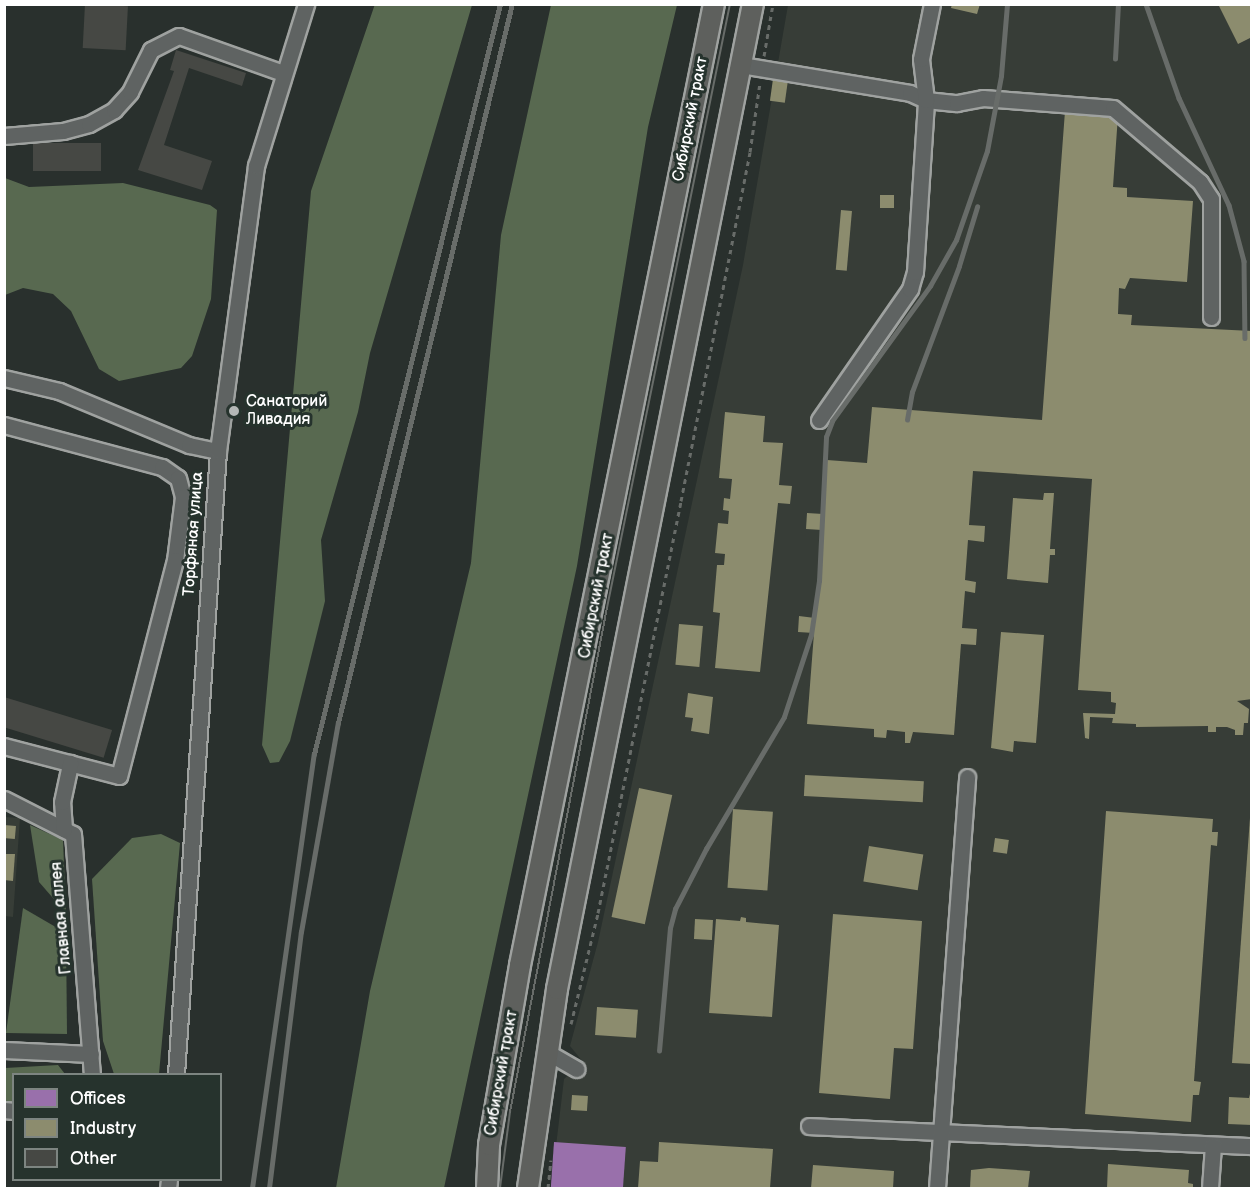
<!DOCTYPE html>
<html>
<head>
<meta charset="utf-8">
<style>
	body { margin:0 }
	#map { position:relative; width:1256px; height:1193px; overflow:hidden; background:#29302d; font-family:"Balsamiq Sans",sans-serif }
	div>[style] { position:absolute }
	.built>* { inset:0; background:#373d37 }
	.green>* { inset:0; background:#586950 }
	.offices>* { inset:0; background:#9970ab; transform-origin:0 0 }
	.industry>* { inset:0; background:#8c8c6e; transform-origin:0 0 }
	.building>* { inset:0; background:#464844; transform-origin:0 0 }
	.path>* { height:3px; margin-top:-1.5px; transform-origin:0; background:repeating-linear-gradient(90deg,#686c69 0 4.5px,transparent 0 9px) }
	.roads { filter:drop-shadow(2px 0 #9fa2a0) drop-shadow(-2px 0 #9fa2a0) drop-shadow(0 2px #9fa2a0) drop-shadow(0 -2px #9fa2a0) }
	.minor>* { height:15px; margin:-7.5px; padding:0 7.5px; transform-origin:7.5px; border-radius:7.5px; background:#5f6362 }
	.major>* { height:20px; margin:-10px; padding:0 10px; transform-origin:10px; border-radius:10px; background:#5e605d }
	.tram>* { height:1.5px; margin:-0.75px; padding:0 0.75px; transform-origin:0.75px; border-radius:0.75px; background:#686c69 }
	.rail>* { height:4.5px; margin:-2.25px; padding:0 2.25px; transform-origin:2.25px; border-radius:2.25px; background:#686c69 }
	.dots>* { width:16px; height:16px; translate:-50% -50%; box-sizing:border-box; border:3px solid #26332d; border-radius:50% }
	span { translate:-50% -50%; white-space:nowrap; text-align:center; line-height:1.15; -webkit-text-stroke:6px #26332d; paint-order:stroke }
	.street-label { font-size:16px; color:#fff }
	.poi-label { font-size:16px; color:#fff }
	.left { translate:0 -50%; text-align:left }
	.frame { position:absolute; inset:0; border:6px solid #fff; pointer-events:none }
	.legend { position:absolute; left:12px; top:1073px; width:210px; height:108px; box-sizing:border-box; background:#26332d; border:2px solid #7d8581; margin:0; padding:8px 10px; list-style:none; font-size:18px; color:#fff }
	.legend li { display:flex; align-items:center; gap:12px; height:30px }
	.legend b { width:30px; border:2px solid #7d8581 }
</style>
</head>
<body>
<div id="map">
	<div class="built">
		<div style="clip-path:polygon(788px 5px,1251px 5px,1251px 1188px,551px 1188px,564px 1079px,583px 1062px,570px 1046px,598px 942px,743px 265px)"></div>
		<div style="clip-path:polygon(5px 817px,20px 818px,13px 917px,5px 916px)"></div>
	</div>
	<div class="green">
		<div style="clip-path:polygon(375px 4px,472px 5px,370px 353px,358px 412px,321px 540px,325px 601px,290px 741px,279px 762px,270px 763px,262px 745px,311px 191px)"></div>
		<div style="clip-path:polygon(551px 5px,677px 5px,648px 127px,577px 566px,444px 1188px,336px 1188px,370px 991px,471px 563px,501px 235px)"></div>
		<div style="clip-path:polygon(5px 178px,29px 187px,123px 183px,210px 205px,217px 210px,211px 299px,192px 356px,181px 368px,119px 381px,99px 369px,71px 311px,53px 294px,23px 288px,5px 295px)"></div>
		<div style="clip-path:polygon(30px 825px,63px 840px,66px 913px,39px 882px)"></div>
		<div style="clip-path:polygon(161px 834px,180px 843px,159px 1074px,114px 1074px,103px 1041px,92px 879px,132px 838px)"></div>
		<div style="clip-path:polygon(23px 908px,66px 933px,67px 1034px,6px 1033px)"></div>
		<div style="clip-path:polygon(58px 1065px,65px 1074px,14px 1074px,13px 1103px,5px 1103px,5px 1068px)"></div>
	</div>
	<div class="offices">
		<div style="left:554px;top:1142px;width:72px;height:46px;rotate:4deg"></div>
	</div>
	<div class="industry">
		<div style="clip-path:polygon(952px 4px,980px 4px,977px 14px,951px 8px)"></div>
		<div style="clip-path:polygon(1218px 4px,1252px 4px,1252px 37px,1238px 44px)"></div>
		<div style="left:773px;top:79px;width:15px;height:22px;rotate:8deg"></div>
		<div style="clip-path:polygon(1065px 111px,1118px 115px,1113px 187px,1127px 188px,1127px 197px,1193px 201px,1187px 282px,1130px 278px,1125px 289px,1119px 288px,1118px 314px,1132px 315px,1131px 325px,1252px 331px,1252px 699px,1237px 701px,1249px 709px,1248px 723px,1244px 723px,1243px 735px,1235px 735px,1235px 730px,1227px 727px,1216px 727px,1216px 732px,1208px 732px,1208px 726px,1136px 727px,1136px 724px,1112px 723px,1113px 718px,1090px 717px,1089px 739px,1085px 738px,1083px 713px,1115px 714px,1116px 703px,1111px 702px,1111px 692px,1078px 690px,1092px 479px,973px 471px,969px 525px,985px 526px,984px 542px,968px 540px,965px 580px,976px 582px,975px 593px,965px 591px,962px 628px,977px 629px,976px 645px,961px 644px,954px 735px,913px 732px,910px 743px,905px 743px,905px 732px,887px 730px,886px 738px,874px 737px,874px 729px,807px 724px,814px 633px,798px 632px,799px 616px,815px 618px,822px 530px,806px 529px,807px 513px,823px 514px,827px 460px,867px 463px,872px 407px,1042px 420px)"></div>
		<div style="left:880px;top:195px;width:14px;height:13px"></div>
		<div style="left:841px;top:210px;width:11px;height:60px;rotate:5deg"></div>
		<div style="clip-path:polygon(725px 412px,765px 416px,763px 442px,783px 443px,779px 485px,792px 486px,790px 504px,778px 503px,760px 672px,715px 668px,720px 613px,713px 612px,717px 565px,724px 565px,725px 554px,715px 553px,718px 523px,728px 524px,729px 511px,723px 510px,724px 498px,730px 499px,732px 479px,719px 478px)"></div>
		<div style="clip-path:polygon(1044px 493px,1054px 493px,1050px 549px,1055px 549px,1055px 555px,1050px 555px,1048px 583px,1007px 579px,1013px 498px,1043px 500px)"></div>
		<div style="left:679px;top:624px;width:24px;height:41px;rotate:5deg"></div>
		<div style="clip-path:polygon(1001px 632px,1044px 635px,1036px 743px,1014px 741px,1013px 752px,991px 748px)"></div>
		<div style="clip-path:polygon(688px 693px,713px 697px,709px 734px,691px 731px,693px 718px,685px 717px)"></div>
		<div style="left:805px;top:775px;width:119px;height:21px;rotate:3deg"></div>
		<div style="left:639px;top:788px;width:34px;height:132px;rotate:12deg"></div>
		<div style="left:733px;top:809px;width:40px;height:79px;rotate:4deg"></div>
		<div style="clip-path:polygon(1106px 811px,1213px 819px,1212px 832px,1218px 832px,1217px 846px,1211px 845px,1194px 1081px,1201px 1082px,1199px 1095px,1193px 1095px,1191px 1122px,1085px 1114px)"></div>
		<div style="clip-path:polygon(1250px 818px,1252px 818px,1252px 1064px,1232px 1063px)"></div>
		<div style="left:4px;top:825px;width:12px;height:13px;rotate:5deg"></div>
		<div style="left:995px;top:838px;width:14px;height:14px;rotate:8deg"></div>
		<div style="left:869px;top:846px;width:55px;height:36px;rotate:9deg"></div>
		<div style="clip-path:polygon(4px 854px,15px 854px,13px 881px,4px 880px)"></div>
		<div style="clip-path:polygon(833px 914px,922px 921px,913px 1049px,894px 1048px,890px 1099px,819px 1093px)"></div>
		<div style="clip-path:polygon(741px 917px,746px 918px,746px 922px,779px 925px,772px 1017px,709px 1013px,716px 919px,740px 921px)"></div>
		<div style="left:695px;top:919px;width:18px;height:20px;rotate:3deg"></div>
		<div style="left:597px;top:1007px;width:41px;height:28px;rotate:4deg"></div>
		<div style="clip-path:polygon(1250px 1094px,1252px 1125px,1228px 1124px,1229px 1097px,1249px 1098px)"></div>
		<div style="left:572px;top:1095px;width:16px;height:15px;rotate:4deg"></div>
		<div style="clip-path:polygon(659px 1142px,773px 1149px,770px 1188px,638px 1188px,640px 1161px,658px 1162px)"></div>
		<div style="clip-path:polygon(1108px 1164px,1189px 1170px,1188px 1183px,1193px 1184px,1193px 1188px,1107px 1188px)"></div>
		<div style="clip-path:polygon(813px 1165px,894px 1171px,893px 1188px,811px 1188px)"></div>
		<div style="clip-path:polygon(989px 1168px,1030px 1171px,1028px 1188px,970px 1188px,971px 1170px)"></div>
	</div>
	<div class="building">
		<div style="left:85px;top:4px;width:43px;height:44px;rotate:3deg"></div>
		<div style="clip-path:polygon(176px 50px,246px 73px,242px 86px,189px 68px,164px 145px,212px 161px,202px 190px,138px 170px,174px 71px,170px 70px)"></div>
		<div style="left:101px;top:143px;width:28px;height:68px;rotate:90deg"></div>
		<div style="left:4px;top:697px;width:113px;height:29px;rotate:17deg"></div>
	</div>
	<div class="path">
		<div style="left:764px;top:56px;width:53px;rotate:-80.2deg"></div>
		<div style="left:237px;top:411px;width:10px;rotate:6deg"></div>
		<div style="left:571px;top:1024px;width:114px;rotate:-76.3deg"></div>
		<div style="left:598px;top:913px;width:420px;rotate:-78.6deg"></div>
		<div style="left:681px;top:501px;width:356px;rotate:-78.8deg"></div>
		<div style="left:750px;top:152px;width:70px;rotate:-81.8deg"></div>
		<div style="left:548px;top:1188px;width:28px;rotate:-84deg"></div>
	</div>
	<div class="roads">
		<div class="minor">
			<div style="left:741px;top:65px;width:171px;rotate:9.4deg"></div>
			<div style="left:910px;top:93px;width:17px;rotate:24deg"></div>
			<div style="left:926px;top:100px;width:31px;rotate:6deg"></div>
			<div style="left:957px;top:103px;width:26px;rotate:-11deg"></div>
			<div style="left:983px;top:98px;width:130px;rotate:4.4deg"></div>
			<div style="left:1113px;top:108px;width:114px;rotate:40.4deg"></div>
			<div style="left:1200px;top:182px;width:20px;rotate:57deg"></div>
			<div style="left:1211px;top:199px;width:118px;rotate:90deg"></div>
			<div style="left:4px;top:136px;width:59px;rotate:-4.8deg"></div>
			<div style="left:63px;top:131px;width:27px;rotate:-15deg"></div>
			<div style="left:89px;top:124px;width:29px;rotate:-29deg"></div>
			<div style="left:114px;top:110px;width:24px;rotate:-48deg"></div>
			<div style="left:130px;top:92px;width:47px;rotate:-63.4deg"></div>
			<div style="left:151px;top:50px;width:31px;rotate:-27deg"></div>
			<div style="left:179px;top:36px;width:110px;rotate:19.6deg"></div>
			<div style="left:4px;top:378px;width:57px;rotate:13.3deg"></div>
			<div style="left:59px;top:391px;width:141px;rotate:22.6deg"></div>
			<div style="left:189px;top:445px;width:30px;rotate:12deg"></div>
			<div style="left:819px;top:420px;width:160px;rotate:-55.2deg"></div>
			<div style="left:910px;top:289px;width:18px;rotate:-74deg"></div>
			<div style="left:915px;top:272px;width:172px;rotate:-86.3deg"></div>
			<div style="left:926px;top:100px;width:41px;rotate:-97deg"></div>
			<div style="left:921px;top:59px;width:56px;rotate:-78.7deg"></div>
			<div style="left:4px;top:425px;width:163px;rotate:14.9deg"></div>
			<div style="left:162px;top:467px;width:19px;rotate:35deg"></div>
			<div style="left:178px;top:478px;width:20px;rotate:75deg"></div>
			<div style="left:183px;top:497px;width:64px;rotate:97.2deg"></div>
			<div style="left:175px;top:560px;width:223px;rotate:104.5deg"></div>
			<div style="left:119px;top:776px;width:119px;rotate:-165.4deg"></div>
			<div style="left:4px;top:799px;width:77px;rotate:26.9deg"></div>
			<div style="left:73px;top:834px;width:241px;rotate:85.5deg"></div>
			<div style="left:64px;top:829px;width:27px;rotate:-94deg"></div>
			<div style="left:62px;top:802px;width:40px;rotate:-78deg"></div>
			<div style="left:4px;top:1050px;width:87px;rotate:2.6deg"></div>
			<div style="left:547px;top:1052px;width:34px;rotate:30deg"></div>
			<div style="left:176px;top:1074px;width:624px;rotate:-86.14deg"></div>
			<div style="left:218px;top:451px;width:288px;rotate:-82.4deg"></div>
			<div style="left:256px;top:166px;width:170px;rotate:-72.8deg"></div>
			<div style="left:4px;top:1110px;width:10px;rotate:6deg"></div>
			<div style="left:809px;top:1126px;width:443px;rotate:2.6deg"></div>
			<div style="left:168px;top:1188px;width:8px;rotate:-83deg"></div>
			<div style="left:937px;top:1188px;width:412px;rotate:-85.8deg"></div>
			<div style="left:1210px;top:1188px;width:43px;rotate:-86deg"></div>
		</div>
		<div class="major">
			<div style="left:487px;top:1188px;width:43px;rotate:-87.3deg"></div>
			<div style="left:489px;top:1145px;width:183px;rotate:-80.2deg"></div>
			<div style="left:520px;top:965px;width:980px;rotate:-78.59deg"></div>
			<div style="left:528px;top:1188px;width:201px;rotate:-81.7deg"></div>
			<div style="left:557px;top:989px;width:1004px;rotate:-78.75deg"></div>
		</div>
	</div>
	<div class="tram">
		<div style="left:500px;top:1188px;width:77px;rotate:-82.5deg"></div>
		<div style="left:510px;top:1112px;width:513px;rotate:-79.11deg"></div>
		<div style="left:607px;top:608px;width:616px;rotate:-78.49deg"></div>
	</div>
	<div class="rail">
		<div style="left:1146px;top:4px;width:100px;rotate:70.7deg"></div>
		<div style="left:1179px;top:98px;width:118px;rotate:65deg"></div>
		<div style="left:1229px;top:205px;width:58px;rotate:75deg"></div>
		<div style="left:1244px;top:261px;width:77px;rotate:89.3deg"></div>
		<div style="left:1115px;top:59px;width:55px;rotate:-86.9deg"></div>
		<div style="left:907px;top:420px;width:28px;rotate:-80deg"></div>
		<div style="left:912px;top:392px;width:134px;rotate:-69.5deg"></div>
		<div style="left:959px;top:266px;width:62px;rotate:-73deg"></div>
		<div style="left:659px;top:1051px;width:123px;rotate:-84.9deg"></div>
		<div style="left:670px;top:928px;width:20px;rotate:-75deg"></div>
		<div style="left:675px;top:909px;width:68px;rotate:-62.7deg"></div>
		<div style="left:706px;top:849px;width:153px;rotate:-59.4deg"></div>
		<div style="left:784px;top:717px;width:86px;rotate:-71.8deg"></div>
		<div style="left:811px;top:635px;width:55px;rotate:-81.6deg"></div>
		<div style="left:819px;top:581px;width:144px;rotate:-87.2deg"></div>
		<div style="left:826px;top:437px;width:17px;rotate:-69deg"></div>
		<div style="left:832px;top:421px;width:167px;rotate:-54deg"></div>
		<div style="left:930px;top:286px;width:53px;rotate:-60.5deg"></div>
		<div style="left:956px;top:240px;width:94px;rotate:-70.8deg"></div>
		<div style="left:987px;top:151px;width:76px;rotate:-79.4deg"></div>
		<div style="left:1001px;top:76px;width:72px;rotate:-85.2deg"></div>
		<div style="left:252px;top:1188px;width:438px;rotate:-81.9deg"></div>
		<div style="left:314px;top:754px;width:773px;rotate:-76.07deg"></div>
		<div style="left:269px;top:1188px;width:258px;rotate:-82.9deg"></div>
		<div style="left:301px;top:932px;width:212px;rotate:-80deg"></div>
		<div style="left:338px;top:723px;width:740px;rotate:-76.4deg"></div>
	</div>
	<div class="dots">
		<div style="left:234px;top:411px;background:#b4b7b6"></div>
	</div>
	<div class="street-label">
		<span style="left:691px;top:119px;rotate:-79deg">Сибирский тракт</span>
		<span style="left:194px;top:534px;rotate:-86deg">Торфяная улица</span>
		<span style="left:597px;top:596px;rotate:-79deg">Сибирский тракт</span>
		<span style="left:62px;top:918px;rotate:-95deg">Главная аллея</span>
		<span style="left:502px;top:1073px;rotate:-80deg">Сибирский тракт</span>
	</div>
	<div class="poi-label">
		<span class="left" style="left:246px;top:411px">Санаторий<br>Ливадия</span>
	</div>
	<div class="frame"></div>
	<ul class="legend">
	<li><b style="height:16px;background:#9970ab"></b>Offices</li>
	<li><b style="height:16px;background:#8c8c6e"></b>Industry</li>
	<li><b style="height:16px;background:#464844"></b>Other</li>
	</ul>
</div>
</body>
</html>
